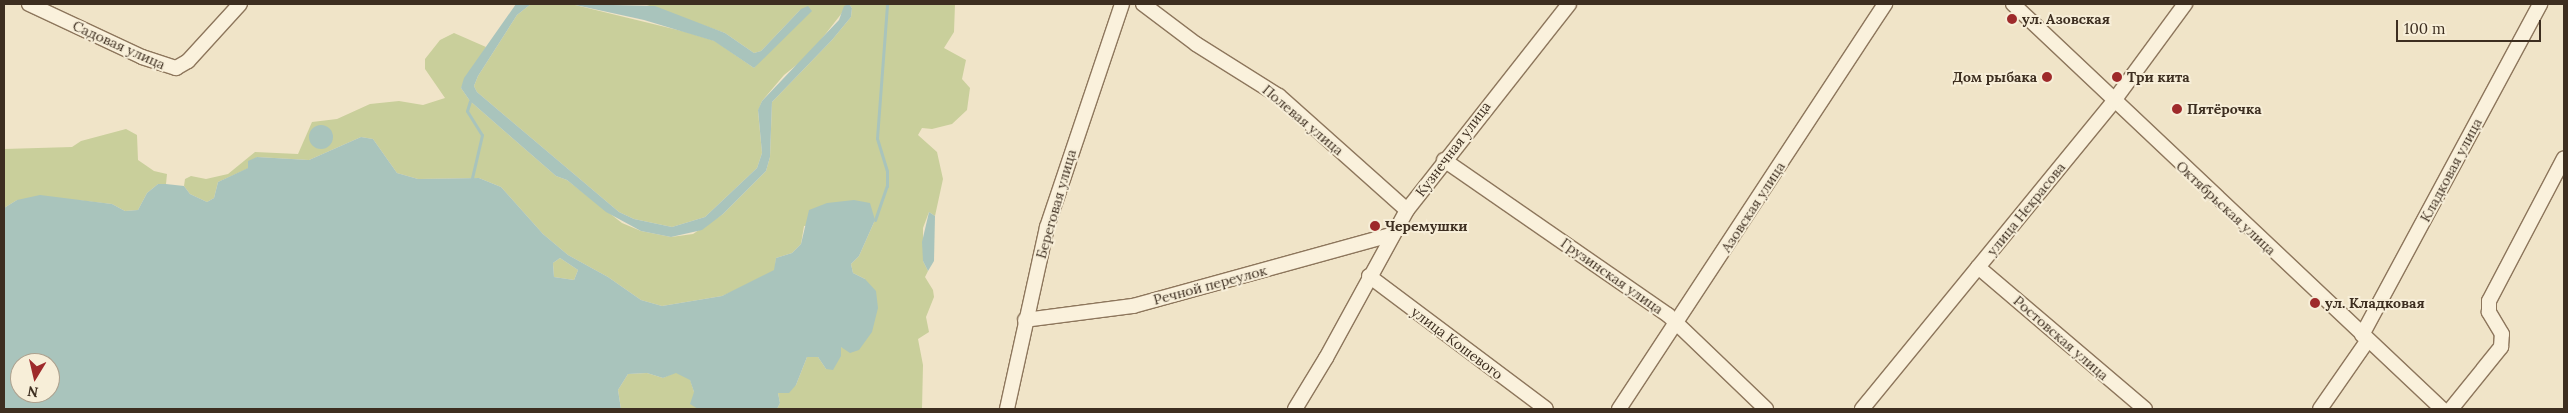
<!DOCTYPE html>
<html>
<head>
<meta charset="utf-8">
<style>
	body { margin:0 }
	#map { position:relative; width:2568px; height:413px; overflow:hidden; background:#f0e4c8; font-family:Lora,serif }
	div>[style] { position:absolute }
	.green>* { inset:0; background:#c9cf9b }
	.water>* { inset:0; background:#a9c4bc }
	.round { border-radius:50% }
	.stream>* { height:3px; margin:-1.5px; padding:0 1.5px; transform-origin:1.5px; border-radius:1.5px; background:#a9c4bc }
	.roads { filter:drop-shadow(1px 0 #8d765c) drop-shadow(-1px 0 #8d765c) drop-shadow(0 1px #8d765c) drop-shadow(0 -1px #8d765c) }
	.minor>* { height:14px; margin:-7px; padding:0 7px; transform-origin:7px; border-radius:7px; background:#faf1dc }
	.dots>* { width:14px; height:14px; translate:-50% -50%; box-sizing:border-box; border:2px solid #f7eed8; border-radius:50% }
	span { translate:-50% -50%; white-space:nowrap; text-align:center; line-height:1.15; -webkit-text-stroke:4px #f7eed8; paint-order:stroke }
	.poi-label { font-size:14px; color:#3d2e20; font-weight:700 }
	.left { translate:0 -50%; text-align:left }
	.right { translate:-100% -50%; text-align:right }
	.street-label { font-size:14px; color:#3d2e20 }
	.frame { position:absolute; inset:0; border:5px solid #3d2e20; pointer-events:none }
	.north { position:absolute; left:10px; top:353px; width:50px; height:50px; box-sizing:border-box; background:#f7eed8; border:1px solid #ada18e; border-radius:50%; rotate:189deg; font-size:14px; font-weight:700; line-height:20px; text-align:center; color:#3d2e20 }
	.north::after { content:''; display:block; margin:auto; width:18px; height:22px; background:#9e2a2b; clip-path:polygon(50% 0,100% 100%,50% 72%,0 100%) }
	.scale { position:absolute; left:2396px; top:20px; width:145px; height:22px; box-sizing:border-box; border:2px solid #3d2e20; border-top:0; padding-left:6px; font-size:15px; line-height:18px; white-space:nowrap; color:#3d2e20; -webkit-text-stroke:4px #f7eed8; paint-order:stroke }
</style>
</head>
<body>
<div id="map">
	<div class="green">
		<div style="clip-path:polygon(531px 4px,571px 4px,686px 32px,715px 41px,754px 68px,801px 9px,761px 51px,754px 53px,725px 33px,644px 4px,955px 4px,954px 32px,944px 48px,966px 60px,962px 79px,970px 88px,967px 110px,952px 124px,932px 129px,922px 128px,918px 135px,937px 152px,943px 179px,935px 216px,929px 212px,923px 228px,923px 261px,928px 271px,925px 277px,933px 290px,934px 297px,926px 317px,929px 332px,918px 339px,923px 365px,922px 409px,777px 409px,780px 403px,778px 393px,796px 385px,807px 357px,818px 357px,826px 369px,841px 347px,847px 348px,865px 279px,853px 273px,851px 264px,859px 256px,875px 220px,804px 226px,801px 244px,792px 253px,776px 258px,775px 270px,753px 283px,722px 296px,662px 306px,641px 300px,608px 277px,568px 255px,543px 234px,501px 187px,479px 178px,418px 179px,397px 173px,373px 139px,361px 137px,309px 160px,257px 157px,249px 168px,218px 182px,214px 198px,207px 202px,190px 194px,184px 186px,185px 179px,191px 176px,206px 179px,228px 174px,255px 152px,298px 154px,312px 122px,337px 119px,370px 104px,399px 101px,423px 105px,445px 98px,425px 69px,425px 59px,440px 40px,454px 33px,486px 47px,461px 88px,470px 101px,556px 176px,567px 180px,622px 223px,641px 231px,671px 237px,693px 234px,723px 214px,766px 171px,770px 157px,772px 102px,832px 40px,851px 17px,852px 8px,849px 4px,809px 55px,784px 75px,762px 101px,758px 111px,762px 153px,757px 168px,705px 217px,672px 227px,634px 219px,619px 212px,477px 92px,474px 86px,478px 76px,517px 15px)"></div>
		<div style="clip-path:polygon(126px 129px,137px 135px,138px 160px,154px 171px,167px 174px,166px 184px,158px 184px,147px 193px,138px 210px,125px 211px,112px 204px,76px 200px,17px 200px,4px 208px,4px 149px,72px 147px,81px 141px)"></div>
		<div style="clip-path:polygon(560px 258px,578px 270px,574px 280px,554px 277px,553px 263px)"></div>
		<div style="clip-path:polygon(676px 372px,690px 379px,694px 392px,711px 409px,621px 409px,618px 390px,628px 374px,647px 373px,663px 378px)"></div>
	</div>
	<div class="water">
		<div style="clip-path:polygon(516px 4px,531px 4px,517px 15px,478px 76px,474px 86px,477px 92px,619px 212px,634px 219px,672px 227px,705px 217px,757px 168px,762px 153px,758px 110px,762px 101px,839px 20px,844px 6px,849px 4px,852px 8px,851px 17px,832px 40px,772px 102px,770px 157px,766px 171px,723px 214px,702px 230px,671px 237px,641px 231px,606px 212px,567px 180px,556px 176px,470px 101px,461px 88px,464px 78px)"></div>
		<div style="clip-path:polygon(571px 4px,655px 6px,725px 33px,754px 53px,761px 51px,801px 9px,808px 6px,812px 11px,754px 68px,714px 41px,644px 20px)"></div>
		<div class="round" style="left:309px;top:125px;width:24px;height:24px"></div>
		<div style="clip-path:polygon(evenodd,361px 137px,373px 139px,397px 173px,418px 179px,479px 178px,501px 187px,543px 234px,568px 255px,608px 277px,641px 300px,662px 306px,722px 296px,774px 270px,776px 258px,792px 253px,801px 244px,809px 210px,827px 203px,854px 200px,870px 203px,875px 220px,859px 256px,851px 264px,853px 273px,865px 279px,876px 291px,878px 308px,872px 332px,859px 350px,850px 353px,841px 347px,841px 356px,833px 370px,826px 369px,818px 357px,807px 357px,796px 385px,789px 393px,778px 393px,780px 403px,777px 409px,698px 409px,690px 404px,694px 392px,690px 380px,676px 373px,663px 378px,647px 373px,628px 374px,618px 390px,621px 409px,4px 409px,4px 208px,17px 200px,40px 195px,112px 204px,125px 211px,138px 210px,147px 193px,158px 184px,166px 184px,184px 186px,190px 194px,207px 202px,214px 198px,218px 182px,248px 168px,248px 161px,257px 157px,309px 160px,361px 137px,560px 258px,578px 270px,574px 280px,554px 277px,553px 263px,560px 258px,361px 137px,20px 363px,50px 363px,50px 393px,20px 393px,20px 363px)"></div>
		<div style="clip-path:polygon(929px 212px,935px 216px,934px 261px,928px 271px,923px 261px,922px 242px)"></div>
	</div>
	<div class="stream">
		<div style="left:470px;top:101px;width:10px;rotate:107deg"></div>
		<div style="left:467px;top:111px;width:28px;rotate:58deg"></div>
		<div style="left:482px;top:135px;width:44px;rotate:103.1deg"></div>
		<div style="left:875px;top:220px;width:36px;rotate:-71deg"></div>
		<div style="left:887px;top:186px;width:15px;rotate:-90deg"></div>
		<div style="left:887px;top:171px;width:34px;rotate:-107deg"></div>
		<div style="left:877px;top:138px;width:134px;rotate:-85.7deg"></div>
	</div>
	<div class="roads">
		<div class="minor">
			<div style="left:29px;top:4px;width:125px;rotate:25.1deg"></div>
			<div style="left:142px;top:57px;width:36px;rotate:18deg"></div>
			<div style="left:176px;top:68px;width:14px;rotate:-30deg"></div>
			<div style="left:188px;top:61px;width:77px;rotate:-47.6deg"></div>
			<div style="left:1143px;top:4px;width:66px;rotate:37deg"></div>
			<div style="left:1196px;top:44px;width:98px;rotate:32.1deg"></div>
			<div style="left:1279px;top:96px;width:171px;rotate:41.7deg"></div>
			<div style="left:2013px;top:4px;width:590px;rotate:43.35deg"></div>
			<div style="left:1444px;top:160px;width:272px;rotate:34.7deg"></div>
			<div style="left:1668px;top:315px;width:136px;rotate:43.8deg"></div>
			<div style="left:1978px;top:267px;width:219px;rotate:40.4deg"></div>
			<div style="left:1369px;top:276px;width:221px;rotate:36.9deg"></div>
			<div style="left:1025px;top:320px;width:109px;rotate:-7.4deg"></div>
			<div style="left:1133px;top:306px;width:268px;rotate:-15.4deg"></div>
			<div style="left:2362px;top:335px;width:376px;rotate:-61.7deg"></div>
			<div style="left:1007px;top:409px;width:186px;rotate:-77.6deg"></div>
			<div style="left:1047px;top:227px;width:235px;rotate:-71.4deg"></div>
			<div style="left:1295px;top:409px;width:60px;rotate:-58.7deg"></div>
			<div style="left:1326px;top:358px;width:169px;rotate:-61.3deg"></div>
			<div style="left:1407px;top:210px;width:262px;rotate:-51.8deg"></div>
			<div style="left:1619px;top:409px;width:485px;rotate:-56.7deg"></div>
			<div style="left:1862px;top:409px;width:397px;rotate:-50.7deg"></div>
			<div style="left:2113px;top:102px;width:122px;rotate:-53.7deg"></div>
			<div style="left:2320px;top:409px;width:84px;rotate:-55.2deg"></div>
			<div style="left:2451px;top:409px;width:80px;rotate:-51.1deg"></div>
			<div style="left:2501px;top:347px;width:13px;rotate:-86deg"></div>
			<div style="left:2502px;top:334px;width:26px;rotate:-121deg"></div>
			<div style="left:2489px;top:312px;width:11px;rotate:-90deg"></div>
			<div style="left:2489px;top:301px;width:161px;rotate:-62.3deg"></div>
		</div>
	</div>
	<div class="dots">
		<div style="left:2012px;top:19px;background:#9e2a2b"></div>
		<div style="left:2047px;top:77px;background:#9e2a2b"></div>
		<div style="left:2117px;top:77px;background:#9e2a2b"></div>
		<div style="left:2177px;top:109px;background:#9e2a2b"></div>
		<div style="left:1375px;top:226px;background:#9e2a2b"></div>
		<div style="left:2315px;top:303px;background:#9e2a2b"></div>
	</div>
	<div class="poi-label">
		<span class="left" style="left:2022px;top:19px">ул. Азовская</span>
		<span class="right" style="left:2037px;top:77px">Дом рыбака</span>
		<span class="left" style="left:2127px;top:77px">Три кита</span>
		<span class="left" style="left:2187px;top:109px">Пятёрочка</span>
		<span class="left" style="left:1385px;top:226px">Черемушки</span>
		<span class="left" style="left:2325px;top:303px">ул. Кладковая</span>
	</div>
	<div class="street-label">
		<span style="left:119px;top:45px;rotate:24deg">Садовая улица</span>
		<span style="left:1303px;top:120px;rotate:40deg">Полевая улица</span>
		<span style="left:1453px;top:149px;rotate:-53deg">Кузнечная улица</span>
		<span style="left:2451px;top:170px;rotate:-62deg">Кладковая улица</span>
		<span style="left:1056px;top:204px;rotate:-74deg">Береговая улица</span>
		<span style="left:1753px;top:207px;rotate:-57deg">Азовская улица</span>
		<span style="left:2226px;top:208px;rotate:43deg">Октябрьская улица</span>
		<span style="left:2026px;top:209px;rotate:-51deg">улица Некрасова</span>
		<span style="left:1612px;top:276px;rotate:35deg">Грузинская улица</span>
		<span style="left:1210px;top:285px;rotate:-15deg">Речной переулок</span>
		<span style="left:2061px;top:338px;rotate:41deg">Ростовская улица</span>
		<span style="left:1457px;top:343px;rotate:37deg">улица Кошевого</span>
	</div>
	<div class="frame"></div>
	<div class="north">N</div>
	<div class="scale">100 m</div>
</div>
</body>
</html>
